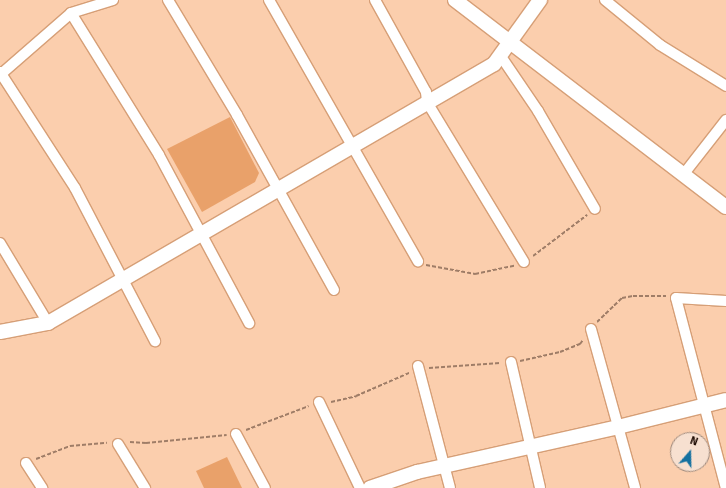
<!DOCTYPE html>
<html>
<head>
<meta charset="utf-8">
<style>
	body { margin:0 }
	#map { position:relative; width:726px; height:488px; overflow:hidden; background:#fbcead; font-family:Signika,sans-serif }
	div>[style] { position:absolute }
	.green>* { inset:0; background:#e9a16a }
	.path>* { height:2px; margin-top:-1px; transform-origin:0; background:repeating-linear-gradient(90deg,#9f7d67 0 4px,transparent 0 6px) }
	.roads { filter:drop-shadow(1px 0 #d69f77) drop-shadow(-1px 0 #d69f77) drop-shadow(0 1px #d69f77) drop-shadow(0 -1px #d69f77) }
	.street>* { height:10px; margin:-5px; padding:0 5px; transform-origin:5px; border-radius:5px; background:#fff }
	.secondary>* { height:14px; margin:-7px; padding:0 7px; transform-origin:7px; border-radius:7px; background:#fff }
	span { translate:-50% -50%; white-space:nowrap; text-align:center; line-height:1.15; -webkit-text-stroke:4px #f7e0d0; paint-order:stroke }
	.north { position:absolute; left:670px; top:432px; width:40px; height:40px; box-sizing:border-box; background:#f7e0d0; border:1px solid #9f8a7d; border-radius:50%; rotate:20deg; font-size:11px; font-weight:700; line-height:16px; text-align:center; color:#1a0800 }
	.north::after { content:''; display:block; margin:auto; width:14px; height:18px; background:#1471a0; clip-path:polygon(50% 0,100% 100%,50% 72%,0 100%) }
</style>
</head>
<body>
<div id="map">
	<div class="green">
		<div style="clip-path:polygon(230px 117px,259px 173px,255px 182px,202px 212px,167px 149px)"></div>
		<div style="clip-path:polygon(227px 457px,242px 488px,204px 488px,196px 471px)"></div>
	</div>
	<div class="path">
		<div style="left:533px;top:256px;width:68px;rotate:-37.2deg"></div>
		<div style="left:426px;top:265px;width:50px;rotate:10.4deg"></div>
		<div style="left:475px;top:274px;width:40px;rotate:-12deg"></div>
		<div style="left:597px;top:322px;width:35px;rotate:-44deg"></div>
		<div style="left:622px;top:298px;width:11px;rotate:-10deg"></div>
		<div style="left:633px;top:296px;width:33px"></div>
		<div style="left:520px;top:361px;width:41px;rotate:-12.7deg"></div>
		<div style="left:560px;top:352px;width:22px;rotate:-22deg"></div>
		<div style="left:580px;top:344px;width:5px;rotate:-53deg"></div>
		<div style="left:429px;top:368px;width:71px;rotate:-4deg"></div>
		<div style="left:331px;top:402px;width:26px;rotate:-13deg"></div>
		<div style="left:356px;top:396px;width:58px;rotate:-23.5deg"></div>
		<div style="left:246px;top:430px;width:67px;rotate:-20.9deg"></div>
		<div style="left:130px;top:442px;width:16px;rotate:4deg"></div>
		<div style="left:146px;top:443px;width:81px;rotate:-5.6deg"></div>
		<div style="left:36px;top:459px;width:36px;rotate:-21deg"></div>
		<div style="left:70px;top:446px;width:37px;rotate:-5deg"></div>
	</div>
	<div class="roads">
		<div class="street">
			<div style="left:168px;top:0;width:134px;rotate:59deg"></div>
			<div style="left:237px;top:115px;width:200px;rotate:61deg"></div>
			<div style="left:269px;top:0;width:301px;rotate:60.3deg"></div>
			<div style="left:375px;top:0;width:105px;rotate:61deg"></div>
			<div style="left:426px;top:92px;width:10px;rotate:84deg"></div>
			<div style="left:427px;top:102px;width:187px;rotate:58.8deg"></div>
			<div style="left:605px;top:0;width:71px;rotate:39.3deg"></div>
			<div style="left:660px;top:45px;width:78px;rotate:31.8deg"></div>
			<div style="left:71px;top:13px;width:167px;rotate:58.2deg"></div>
			<div style="left:159px;top:155px;width:191px;rotate:61.8deg"></div>
			<div style="left:500px;top:55px;width:68px;rotate:55.8deg"></div>
			<div style="left:538px;top:111px;width:113px;rotate:59.8deg"></div>
			<div style="left:0;top:72px;width:138px;rotate:57.1deg"></div>
			<div style="left:75px;top:188px;width:173px;rotate:62.4deg"></div>
			<div style="left:0;top:75px;width:94px;rotate:-41.1deg"></div>
			<div style="left:71px;top:13px;width:44px;rotate:-17.2deg"></div>
			<div style="left:683px;top:175px;width:70px;rotate:-52deg"></div>
			<div style="left:0;top:243px;width:93px;rotate:59deg"></div>
			<div style="left:726px;top:301px;width:50px;rotate:-176.6deg"></div>
			<div style="left:676px;top:298px;width:196px;rotate:75.3deg"></div>
			<div style="left:591px;top:329px;width:165px;rotate:74.5deg"></div>
			<div style="left:511px;top:362px;width:129px;rotate:77deg"></div>
			<div style="left:418px;top:366px;width:126px;rotate:75.3deg"></div>
			<div style="left:319px;top:402px;width:95px;rotate:64.5deg"></div>
			<div style="left:236px;top:434px;width:61px;rotate:61.8deg"></div>
			<div style="left:118px;top:444px;width:52px;rotate:58.5deg"></div>
			<div style="left:26px;top:463px;width:30px;rotate:57deg"></div>
		</div>
		<div class="secondary">
			<div style="left:455px;top:0;width:341px;rotate:37.4deg"></div>
			<div style="left:0;top:332px;width:49px;rotate:-10.6deg"></div>
			<div style="left:48px;top:323px;width:516px;rotate:-30.14deg"></div>
			<div style="left:494px;top:64px;width:79px;rotate:-54.3deg"></div>
			<div style="left:370px;top:488px;width:50px;rotate:-18.8deg"></div>
			<div style="left:417px;top:472px;width:206px;rotate:-12.6deg"></div>
			<div style="left:618px;top:427px;width:111px;rotate:-14deg"></div>
		</div>
	</div>
	<div class="north">N</div>
</div>
</body>
</html>
